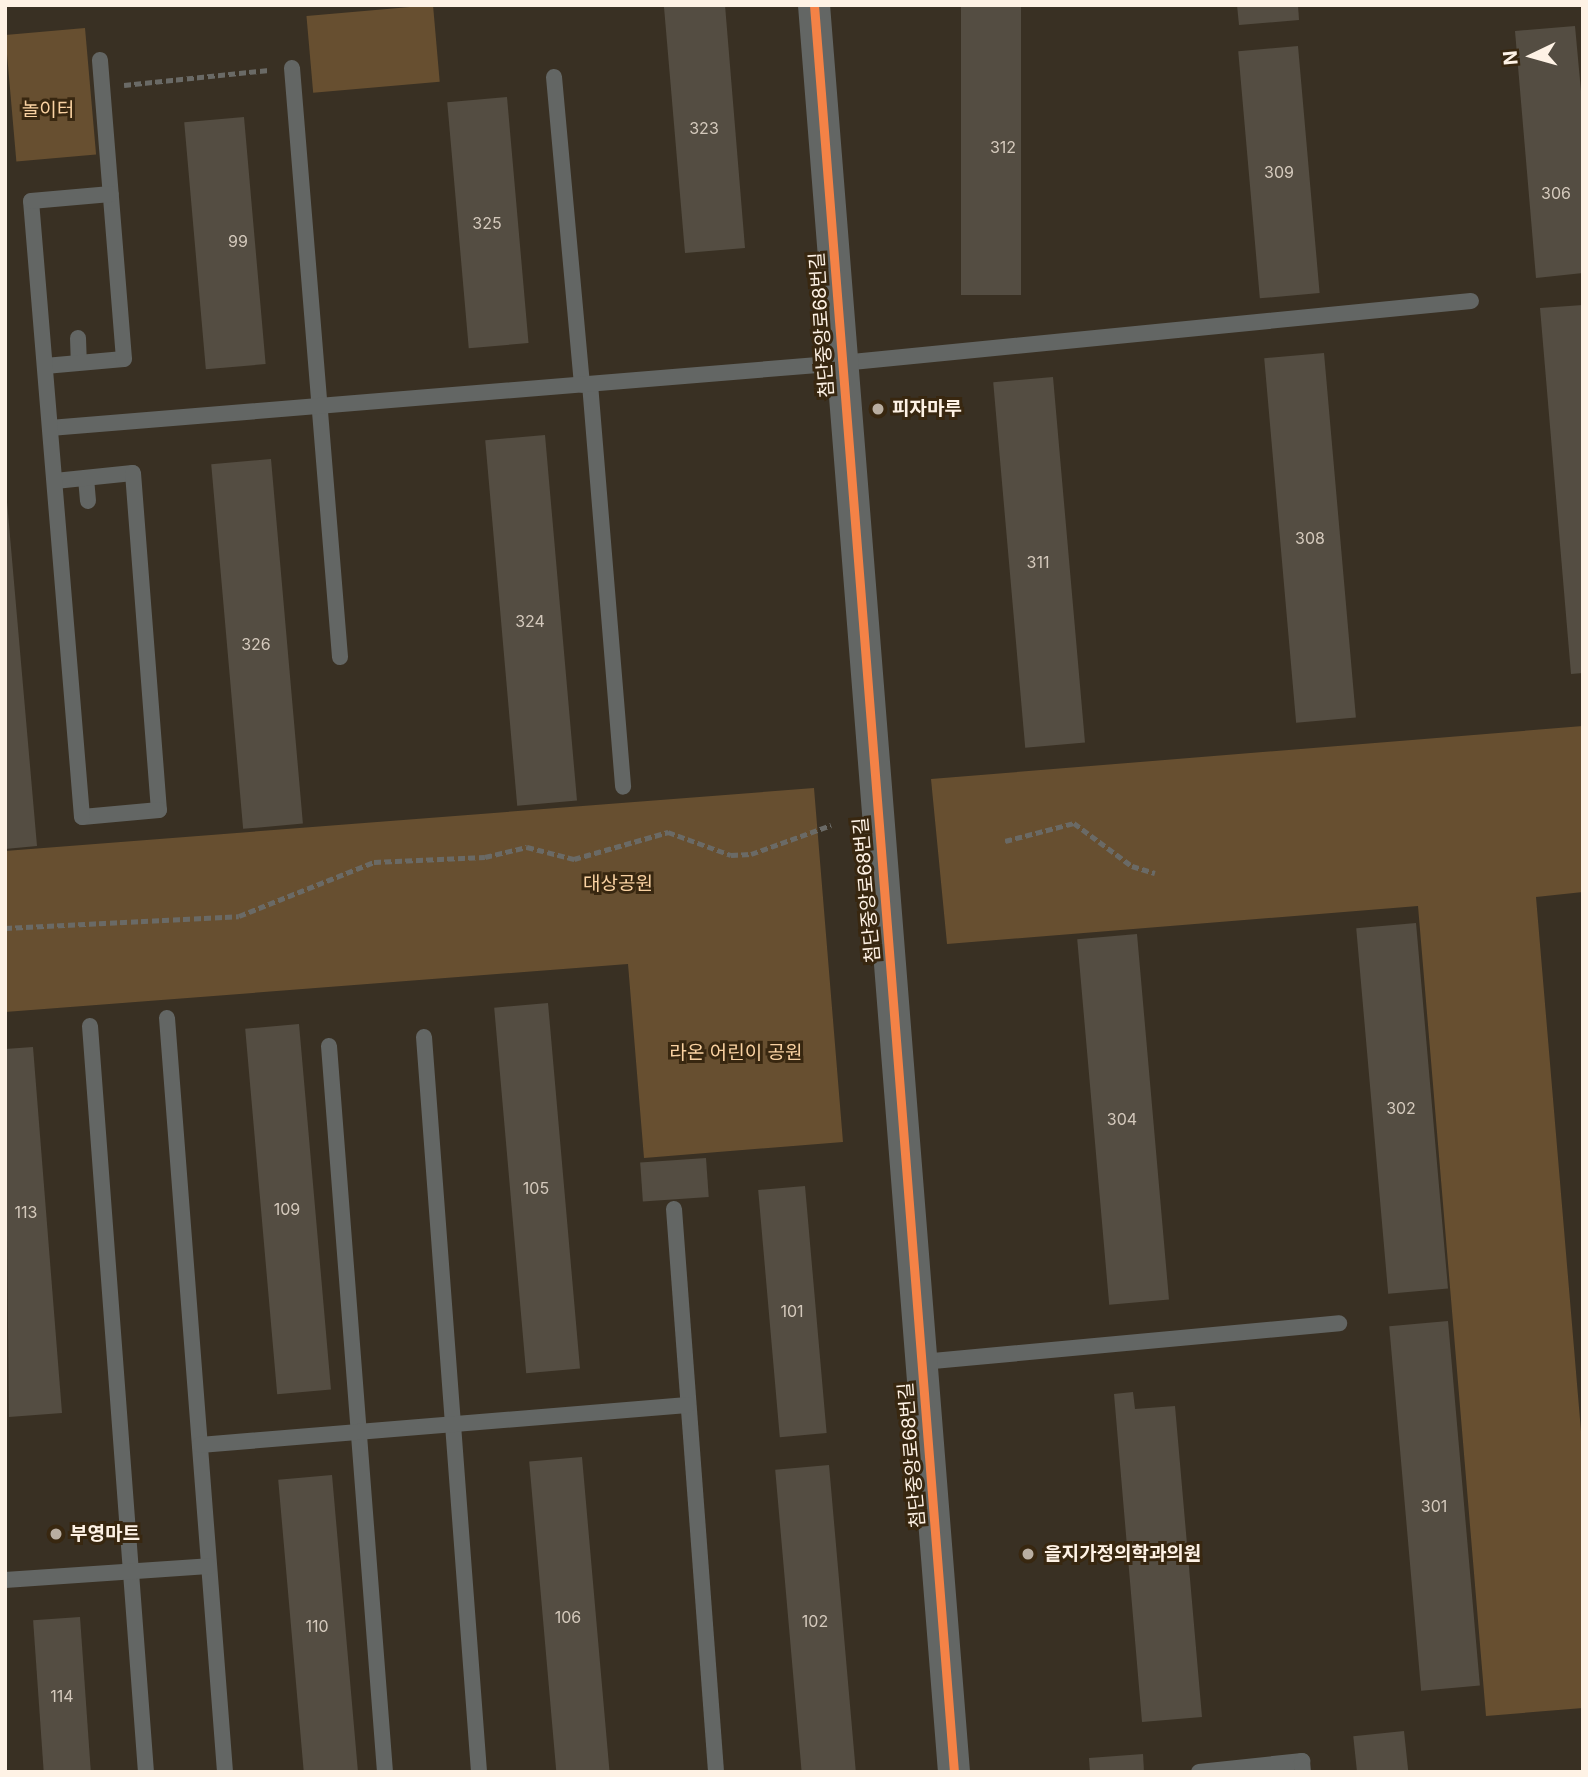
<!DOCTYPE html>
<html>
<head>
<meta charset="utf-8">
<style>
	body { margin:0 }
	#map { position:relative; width:1588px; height:1777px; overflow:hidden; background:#393023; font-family:Inter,"Noto Sans KR",sans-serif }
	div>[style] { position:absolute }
	.green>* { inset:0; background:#674f30; transform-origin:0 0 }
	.building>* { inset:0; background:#544d42; transform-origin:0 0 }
	.path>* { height:4.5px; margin-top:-2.25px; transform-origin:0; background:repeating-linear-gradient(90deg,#6a6a66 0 7px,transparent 0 10.5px) }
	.service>* { height:16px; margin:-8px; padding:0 8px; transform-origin:8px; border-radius:8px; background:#636664 }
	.minor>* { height:32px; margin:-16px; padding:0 16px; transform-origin:16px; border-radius:16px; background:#636664 }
	.cycleway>* { height:9px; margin:-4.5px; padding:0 4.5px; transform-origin:4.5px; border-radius:4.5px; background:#f48246 }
	.dots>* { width:19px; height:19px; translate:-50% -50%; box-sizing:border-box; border:4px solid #382710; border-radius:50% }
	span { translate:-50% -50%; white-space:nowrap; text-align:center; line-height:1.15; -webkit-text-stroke:6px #382710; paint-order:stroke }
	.number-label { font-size:16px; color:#d4c9bc }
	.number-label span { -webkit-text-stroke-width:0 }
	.park-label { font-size:19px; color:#fad2a2 }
	.street-label { font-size:19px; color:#fef2e5 }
	.poi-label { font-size:19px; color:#fef2e5; font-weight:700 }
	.left { translate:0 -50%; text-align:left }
	.frame { position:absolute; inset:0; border:7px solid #fef2e5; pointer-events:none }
	.north { position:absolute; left:1497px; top:21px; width:70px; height:70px; -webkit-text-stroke:5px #382710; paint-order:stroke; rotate:265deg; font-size:19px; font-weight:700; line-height:28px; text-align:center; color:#fef2e5 }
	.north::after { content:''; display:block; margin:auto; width:24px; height:32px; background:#fef2e5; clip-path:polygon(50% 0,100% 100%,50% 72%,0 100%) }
</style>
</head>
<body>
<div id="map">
	<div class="green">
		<div style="left:433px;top:5px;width:77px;height:127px;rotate:85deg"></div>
		<div style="left:85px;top:28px;width:127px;height:80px;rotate:85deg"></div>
		<div style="clip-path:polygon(1583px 726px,1583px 892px,1536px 897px,1583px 1455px,1583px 1708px,1486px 1716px,1418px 906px,947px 944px,931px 779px)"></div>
		<div style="clip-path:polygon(814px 788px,843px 1142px,644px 1158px,628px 964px,5px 1012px,5px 851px)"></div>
	</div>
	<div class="building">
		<div style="clip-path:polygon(685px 5px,725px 5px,745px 248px,685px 253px,664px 7px)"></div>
		<div style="left:961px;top:5px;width:60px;height:290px"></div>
		<div style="clip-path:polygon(1237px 5px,1298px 5px,1299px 20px,1239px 25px)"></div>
		<div style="clip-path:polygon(1575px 26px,1583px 113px,1583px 273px,1536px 278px,1515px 31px)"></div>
		<div style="left:1298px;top:46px;width:248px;height:60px;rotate:85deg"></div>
		<div style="left:507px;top:97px;width:247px;height:60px;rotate:85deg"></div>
		<div style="left:244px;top:117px;width:248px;height:60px;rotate:85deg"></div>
		<div style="clip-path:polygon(1583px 305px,1583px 673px,1571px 674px,1540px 308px)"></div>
		<div style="left:1324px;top:353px;width:366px;height:60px;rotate:85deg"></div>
		<div style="left:1053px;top:377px;width:367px;height:60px;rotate:85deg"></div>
		<div style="left:545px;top:435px;width:367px;height:60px;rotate:85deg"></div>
		<div style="left:271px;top:459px;width:366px;height:60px;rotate:85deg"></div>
		<div style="clip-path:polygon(5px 479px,37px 846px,5px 849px)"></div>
		<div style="left:1416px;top:923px;width:367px;height:60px;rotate:85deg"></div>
		<div style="left:1137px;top:934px;width:367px;height:60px;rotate:85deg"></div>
		<div style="left:548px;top:1003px;width:367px;height:54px;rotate:85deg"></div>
		<div style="left:299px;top:1024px;width:367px;height:54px;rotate:85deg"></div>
		<div style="clip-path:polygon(33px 1047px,62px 1413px,9px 1417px,5px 1049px)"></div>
		<div style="left:706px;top:1158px;width:39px;height:66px;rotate:86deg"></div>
		<div style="left:805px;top:1186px;width:248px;height:47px;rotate:85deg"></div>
		<div style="left:1448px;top:1321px;width:366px;height:59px;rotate:85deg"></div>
		<div style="clip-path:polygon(1133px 1392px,1135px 1409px,1175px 1406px,1202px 1717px,1142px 1722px,1114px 1394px)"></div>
		<div style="left:582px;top:1457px;width:316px;height:53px;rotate:85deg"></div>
		<div style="left:829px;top:1465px;width:308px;height:54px;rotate:85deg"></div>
		<div style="left:332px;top:1475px;width:298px;height:54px;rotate:85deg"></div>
		<div style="left:80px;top:1617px;width:155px;height:47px;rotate:86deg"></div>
		<div style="left:1404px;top:1731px;width:41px;height:51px;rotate:84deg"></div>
		<div style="clip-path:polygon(1143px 1754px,1144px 1772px,1090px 1772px,1089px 1758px)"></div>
	</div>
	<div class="path">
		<div style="left:124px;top:85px;width:146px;rotate:-5.9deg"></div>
		<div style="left:1005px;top:841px;width:71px;rotate:-14.6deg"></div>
		<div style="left:1074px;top:823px;width:72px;rotate:36.6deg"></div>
		<div style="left:1132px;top:866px;width:24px;rotate:17deg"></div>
		<div style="left:5px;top:928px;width:234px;rotate:-2.9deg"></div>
		<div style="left:239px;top:916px;width:145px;rotate:-21.8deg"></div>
		<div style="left:374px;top:862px;width:111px;rotate:-2.6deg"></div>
		<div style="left:485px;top:857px;width:43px;rotate:-13.4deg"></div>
		<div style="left:527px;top:847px;width:49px;rotate:14.3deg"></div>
		<div style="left:574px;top:859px;width:98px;rotate:-16deg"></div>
		<div style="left:668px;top:832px;width:67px;rotate:20.1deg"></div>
		<div style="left:731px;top:855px;width:20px;rotate:-3deg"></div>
		<div style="left:751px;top:854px;width:85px;rotate:-19.9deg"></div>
	</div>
	<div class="service">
		<div style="left:292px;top:68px;width:591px;rotate:85.34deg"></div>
		<div style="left:554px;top:77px;width:309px;rotate:84.8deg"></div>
		<div style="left:78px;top:338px;width:24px;rotate:88deg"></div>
		<div style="left:45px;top:366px;width:79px;rotate:-5.1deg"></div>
		<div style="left:124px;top:359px;width:300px;rotate:-94.6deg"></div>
		<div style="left:590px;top:384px;width:404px;rotate:85.3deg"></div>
		<div style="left:50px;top:428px;width:795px;rotate:-4.69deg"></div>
		<div style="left:842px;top:363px;width:632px;rotate:-5.63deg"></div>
		<div style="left:86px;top:478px;width:23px;rotate:85deg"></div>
		<div style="left:55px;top:481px;width:78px;rotate:-5.9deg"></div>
		<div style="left:133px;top:473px;width:338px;rotate:85.6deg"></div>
		<div style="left:159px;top:810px;width:77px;rotate:174.8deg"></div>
		<div style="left:82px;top:817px;width:618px;rotate:-94.73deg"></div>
		<div style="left:31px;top:201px;width:80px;rotate:-5deg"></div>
		<div style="left:167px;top:1018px;width:756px;rotate:85.6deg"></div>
		<div style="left:90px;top:1026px;width:748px;rotate:85.71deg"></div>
		<div style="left:424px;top:1037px;width:737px;rotate:85.72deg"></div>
		<div style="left:329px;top:1046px;width:728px;rotate:85.59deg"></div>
		<div style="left:674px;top:1209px;width:565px;rotate:85.73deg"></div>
		<div style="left:922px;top:1362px;width:419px;rotate:-5.3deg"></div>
		<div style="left:200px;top:1445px;width:489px;rotate:-4.7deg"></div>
		<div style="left:5px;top:1580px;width:204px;rotate:-3.9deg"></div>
		<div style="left:1199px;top:1772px;width:104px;rotate:-6.1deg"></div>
		<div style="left:1302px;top:1761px;width:11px;rotate:85deg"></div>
	</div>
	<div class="minor">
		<div style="left:814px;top:5px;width:1773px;rotate:85.47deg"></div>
	</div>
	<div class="cycleway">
		<div style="left:814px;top:5px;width:1773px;rotate:85.47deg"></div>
	</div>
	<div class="dots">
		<div style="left:878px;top:409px;background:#b9aea1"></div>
		<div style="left:56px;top:1534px;background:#b9aea1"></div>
		<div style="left:1028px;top:1554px;background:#b9aea1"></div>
	</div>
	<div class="number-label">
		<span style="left:704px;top:128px">323</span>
		<span style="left:1003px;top:147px">312</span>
		<span style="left:1279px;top:172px">309</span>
		<span style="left:1556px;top:193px">306</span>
		<span style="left:487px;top:223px">325</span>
		<span style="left:238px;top:241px">99</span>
		<span style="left:1310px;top:538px">308</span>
		<span style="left:1038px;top:562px">311</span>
		<span style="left:530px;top:621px">324</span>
		<span style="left:256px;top:644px">326</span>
		<span style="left:1401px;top:1108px">302</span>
		<span style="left:1122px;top:1119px">304</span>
		<span style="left:536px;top:1188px">105</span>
		<span style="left:287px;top:1209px">109</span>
		<span style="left:26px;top:1212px">113</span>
		<span style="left:792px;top:1311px">101</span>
		<span style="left:1434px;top:1506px">301</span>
		<span style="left:568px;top:1617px">106</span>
		<span style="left:815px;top:1621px">102</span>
		<span style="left:317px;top:1626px">110</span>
		<span style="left:62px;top:1696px">114</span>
	</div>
	<div class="park-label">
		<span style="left:48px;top:110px">놀이터</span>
		<span style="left:618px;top:884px">대상공원</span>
		<span style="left:736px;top:1053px">라온 어린이 공원</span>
	</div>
	<div class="street-label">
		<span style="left:822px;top:325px;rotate:-94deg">첨단중앙로68번길</span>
		<span style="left:867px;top:890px;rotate:-95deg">첨단중앙로68번길</span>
		<span style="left:912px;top:1455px;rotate:-95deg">첨단중앙로68번길</span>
	</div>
	<div class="poi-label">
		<span class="left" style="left:892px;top:409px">피자마루</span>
		<span class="left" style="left:70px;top:1534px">부영마트</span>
		<span class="left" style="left:1044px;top:1554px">을지가정의학과의원</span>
	</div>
	<div class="frame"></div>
	<div class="north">N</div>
</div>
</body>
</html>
